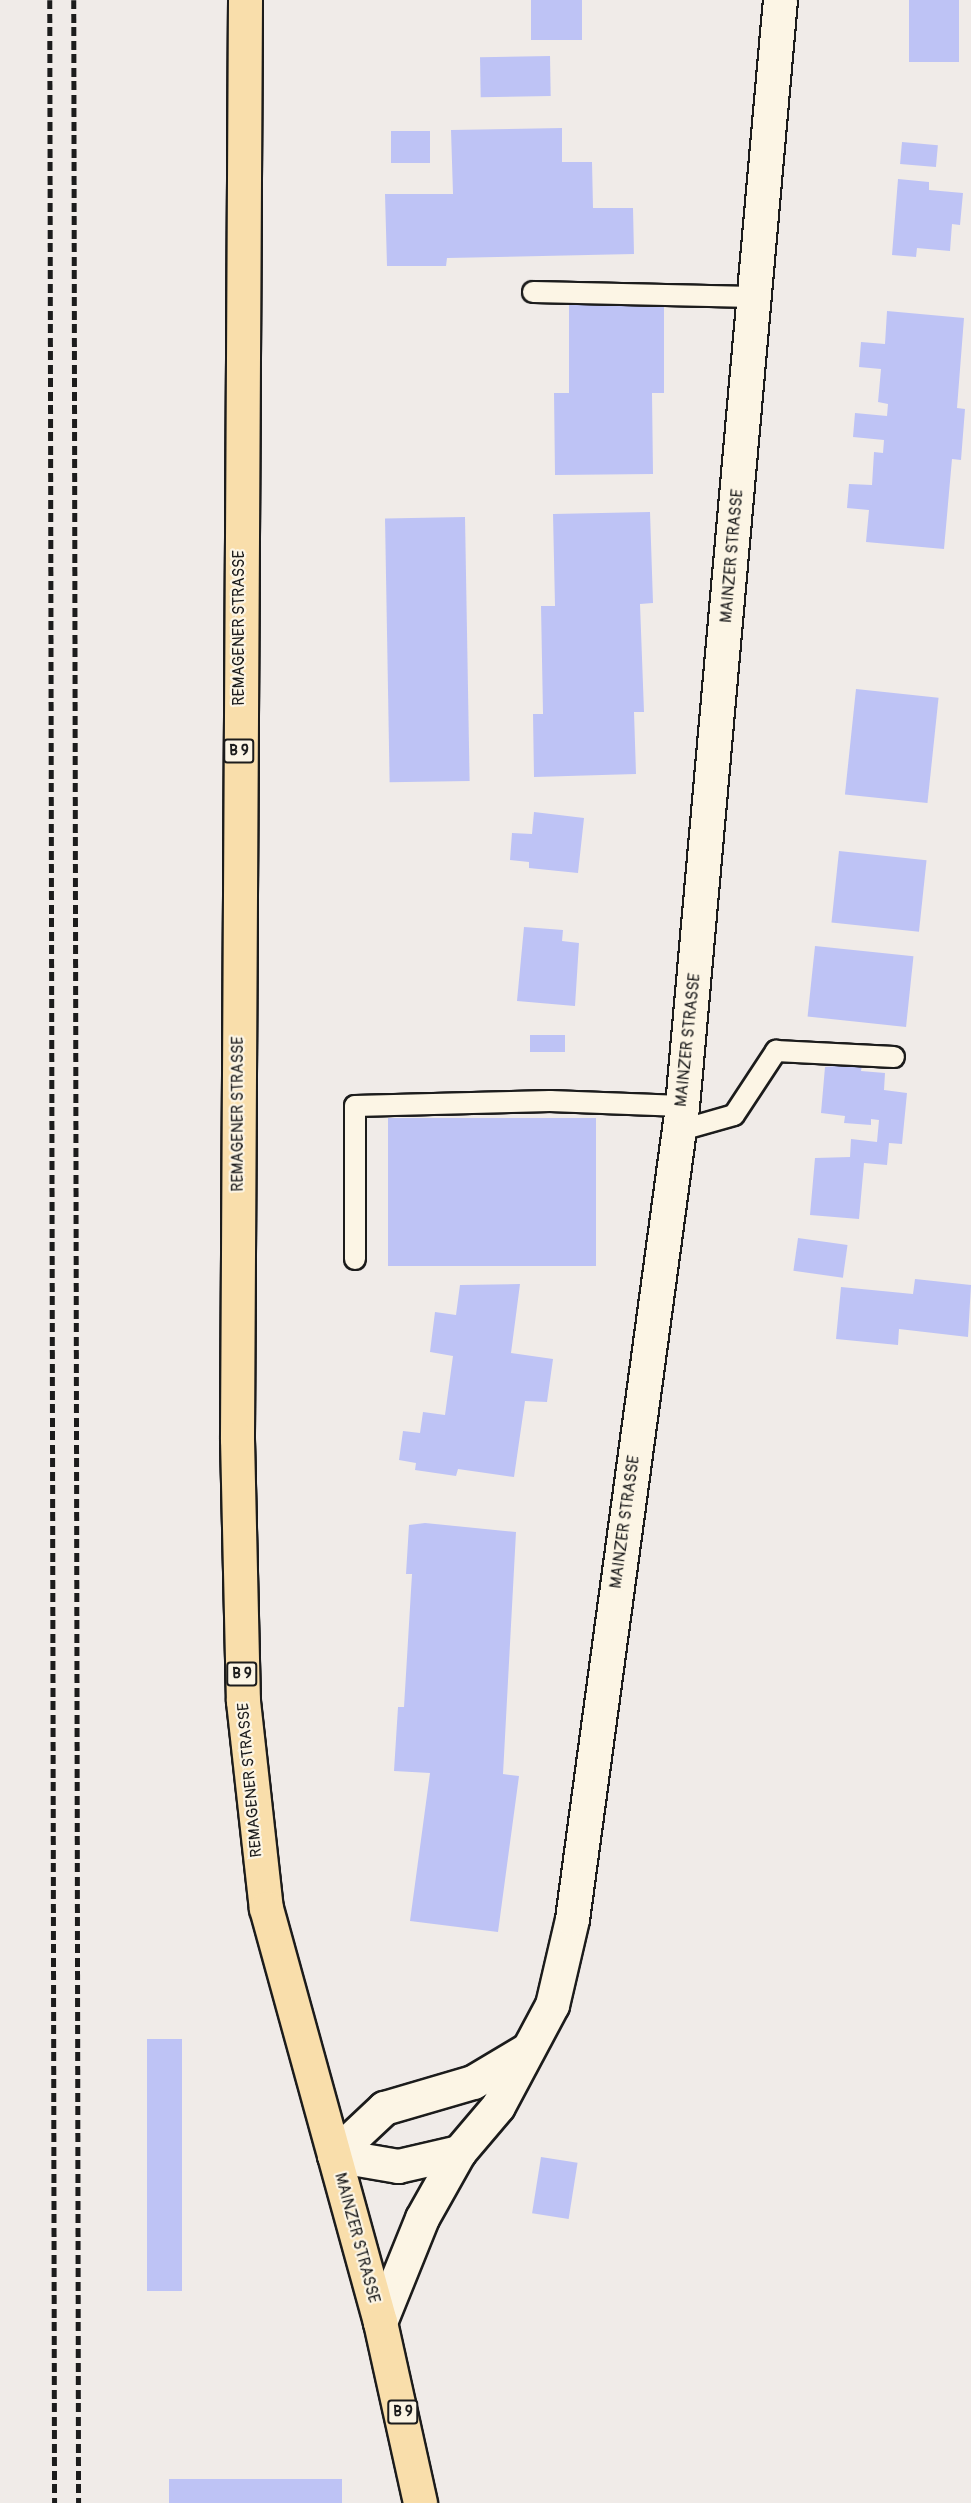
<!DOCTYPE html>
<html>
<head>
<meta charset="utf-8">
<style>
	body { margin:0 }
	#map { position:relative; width:971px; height:2503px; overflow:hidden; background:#f0ebe8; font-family:Pangolin,sans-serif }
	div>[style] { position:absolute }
	.building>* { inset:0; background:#bec3f5; transform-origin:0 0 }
	.roads { filter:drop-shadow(2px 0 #1c1c1c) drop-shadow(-2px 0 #1c1c1c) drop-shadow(0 2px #1c1c1c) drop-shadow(0 -2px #1c1c1c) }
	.lane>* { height:20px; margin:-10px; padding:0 10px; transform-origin:10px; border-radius:10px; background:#fcf5e5 }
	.secondary>* { height:33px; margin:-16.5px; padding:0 16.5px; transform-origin:16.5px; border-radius:16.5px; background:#fcf5e5 }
	.primary>* { height:33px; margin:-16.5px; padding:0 16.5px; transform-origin:16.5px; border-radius:16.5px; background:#f9deab }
	.rail>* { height:4.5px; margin-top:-2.25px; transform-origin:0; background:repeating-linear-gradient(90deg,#1c1c1c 0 9px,transparent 0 13.5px) }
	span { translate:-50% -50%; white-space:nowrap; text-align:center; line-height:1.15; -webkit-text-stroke:4.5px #fcf5e5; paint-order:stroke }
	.shield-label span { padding:2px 4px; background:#fcf5e5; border:2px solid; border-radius:4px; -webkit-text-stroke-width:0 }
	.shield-label { font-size:15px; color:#1c1c1c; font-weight:700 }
	.street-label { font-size:16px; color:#1c1c1c }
</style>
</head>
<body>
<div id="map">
	<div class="building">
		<div style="left:531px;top:0;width:51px;height:40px"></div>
		<div style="left:909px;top:0;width:50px;height:62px"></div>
		<div style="left:550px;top:56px;width:40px;height:70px;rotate:89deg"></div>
		<div style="clip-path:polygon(562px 128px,562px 162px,592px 162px,593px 208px,633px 208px,634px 254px,447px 258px,446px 266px,387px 266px,385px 194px,453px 194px,451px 130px)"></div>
		<div style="left:391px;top:131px;width:39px;height:32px"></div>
		<div style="left:902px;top:142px;width:36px;height:22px;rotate:5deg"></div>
		<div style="clip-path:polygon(898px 179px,929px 182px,929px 190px,963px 193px,960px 225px,952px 224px,950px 251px,917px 248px,916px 257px,892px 255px)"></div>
		<div style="clip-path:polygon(664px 302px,664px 393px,652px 393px,653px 474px,555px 475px,554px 393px,569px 393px,569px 303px)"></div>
		<div style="clip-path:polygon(887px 311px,964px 318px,957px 408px,965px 409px,961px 460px,952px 459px,944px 549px,866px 542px,869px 510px,847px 508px,849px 484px,872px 485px,874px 452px,883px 453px,884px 440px,853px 437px,855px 413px,887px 416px,888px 404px,878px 402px,881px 369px,859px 367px,861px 342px,885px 344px)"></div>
		<div style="clip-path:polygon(650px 512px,653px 603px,640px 604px,644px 712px,634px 712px,636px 774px,534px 777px,533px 714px,543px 714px,541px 606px,555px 606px,553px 514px)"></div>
		<div style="left:465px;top:517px;width:264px;height:80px;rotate:89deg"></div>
		<div style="left:856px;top:689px;width:83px;height:106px;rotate:6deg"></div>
		<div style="clip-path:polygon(534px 812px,584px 818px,578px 873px,529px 868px,529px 862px,510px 860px,512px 833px,532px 834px)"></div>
		<div style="left:839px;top:851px;width:88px;height:72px;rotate:6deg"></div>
		<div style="clip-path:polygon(524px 927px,563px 930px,562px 941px,579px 943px,575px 1006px,517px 1001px)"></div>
		<div style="left:815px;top:946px;width:99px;height:71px;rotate:6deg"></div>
		<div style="left:565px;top:1035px;width:17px;height:35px;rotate:90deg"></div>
		<div style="clip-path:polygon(848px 1059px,863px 1060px,861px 1071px,885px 1073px,884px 1090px,907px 1093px,902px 1144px,889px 1143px,887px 1165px,864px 1163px,859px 1219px,810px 1215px,815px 1158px,850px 1157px,851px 1139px,877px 1142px,879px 1120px,871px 1119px,871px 1125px,844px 1123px,845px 1116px,821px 1113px,825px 1067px,848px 1065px)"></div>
		<div style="left:596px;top:1118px;width:148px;height:208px;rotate:90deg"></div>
		<div style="left:798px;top:1238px;width:50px;height:33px;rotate:8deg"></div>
		<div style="clip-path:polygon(915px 1279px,971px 1285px,968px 1337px,899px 1329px,898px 1345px,836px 1339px,841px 1287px,913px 1294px)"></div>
		<div style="clip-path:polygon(520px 1284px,511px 1353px,553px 1359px,547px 1402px,525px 1401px,514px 1477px,458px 1469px,456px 1476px,415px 1470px,416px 1463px,399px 1460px,403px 1431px,420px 1433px,423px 1412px,445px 1415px,453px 1356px,430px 1352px,435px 1312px,456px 1315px,460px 1285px)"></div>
		<div style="clip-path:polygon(425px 1523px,516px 1532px,503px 1774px,519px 1776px,498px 1932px,410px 1921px,430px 1773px,394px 1771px,398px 1707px,404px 1707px,412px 1574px,406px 1574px,409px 1525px)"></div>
		<div style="left:147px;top:2039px;width:35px;height:252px"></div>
		<div style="left:541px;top:2157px;width:37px;height:57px;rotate:9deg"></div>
		<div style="left:342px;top:2479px;width:24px;height:173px;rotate:90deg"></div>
	</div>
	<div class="roads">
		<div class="lane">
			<div style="left:533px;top:292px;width:221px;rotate:1.3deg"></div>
			<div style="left:678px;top:1131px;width:58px;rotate:-15.9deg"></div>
			<div style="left:734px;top:1115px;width:77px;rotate:-56.7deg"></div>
			<div style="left:776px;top:1051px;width:118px;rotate:2.9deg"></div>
			<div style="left:355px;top:1259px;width:153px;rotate:-90deg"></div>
			<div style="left:355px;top:1106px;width:195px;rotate:-1.5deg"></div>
			<div style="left:550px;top:1101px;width:132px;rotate:2.2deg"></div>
		</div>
		<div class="secondary">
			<div style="left:334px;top:2155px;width:69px;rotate:-43.2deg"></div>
			<div style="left:384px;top:2108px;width:93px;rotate:-16.3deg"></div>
			<div style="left:473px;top:2082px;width:61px;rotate:-30.8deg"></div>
			<div style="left:334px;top:2155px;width:65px;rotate:9.8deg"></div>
			<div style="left:398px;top:2166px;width:63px;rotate:-12.9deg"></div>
			<div style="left:380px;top:2322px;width:112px;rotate:-68deg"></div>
			<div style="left:422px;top:2218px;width:76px;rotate:-60.7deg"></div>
			<div style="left:459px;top:2152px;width:60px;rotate:-49.7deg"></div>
			<div style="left:498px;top:2106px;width:115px;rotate:-61.9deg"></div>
			<div style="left:552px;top:2005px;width:88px;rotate:-76.9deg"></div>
			<div style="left:572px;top:1919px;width:820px;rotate:-82.29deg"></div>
			<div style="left:682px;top:1106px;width:1110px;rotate:-84.94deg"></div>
		</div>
		<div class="primary">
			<div style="left:245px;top:0;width:1439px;rotate:90.32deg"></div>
			<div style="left:237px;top:1439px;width:262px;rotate:88.7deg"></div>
			<div style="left:243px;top:1701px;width:208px;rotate:83.7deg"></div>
			<div style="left:266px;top:1908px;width:429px;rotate:74.6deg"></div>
			<div style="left:380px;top:2322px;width:185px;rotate:77.5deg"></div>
		</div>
	</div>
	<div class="rail">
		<div style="left:50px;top:0;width:2503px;rotate:89.89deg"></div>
		<div style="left:74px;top:0;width:2503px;rotate:89.89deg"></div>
	</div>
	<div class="shield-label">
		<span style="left:239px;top:751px">B 9</span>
		<span style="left:242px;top:1674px">B 9</span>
		<span style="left:403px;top:2412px">B 9</span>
	</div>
	<div class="street-label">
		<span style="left:732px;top:556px;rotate:-85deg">MAINZER STRASSE</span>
		<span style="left:239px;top:628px;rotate:-90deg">REMAGENER STRASSE</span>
		<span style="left:688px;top:1040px;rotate:-84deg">MAINZER STRASSE</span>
		<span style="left:238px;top:1114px;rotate:-90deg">REMAGENER STRASSE</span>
		<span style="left:625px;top:1522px;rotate:-82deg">MAINZER STRASSE</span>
		<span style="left:250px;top:1780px;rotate:-95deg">REMAGENER STRASSE</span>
		<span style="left:357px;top:2238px;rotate:75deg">MAINZER STRASSE</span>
	</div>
</div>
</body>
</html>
